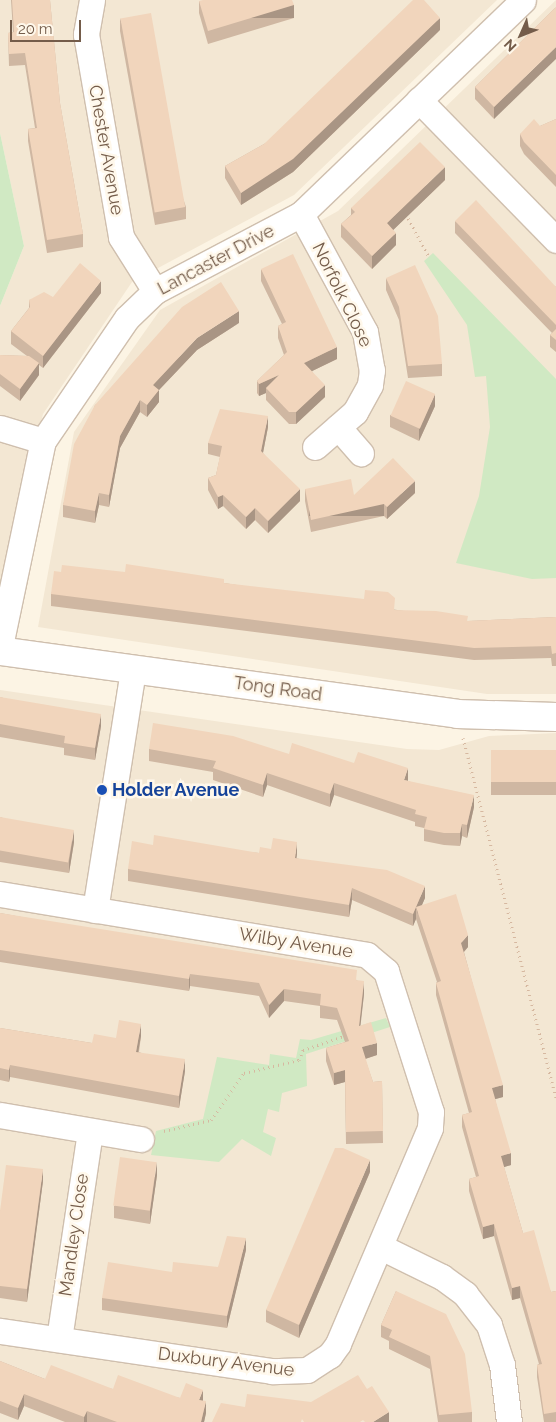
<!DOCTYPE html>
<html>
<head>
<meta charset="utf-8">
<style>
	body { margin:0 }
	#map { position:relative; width:556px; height:1422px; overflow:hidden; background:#fcf4e4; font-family:Raleway,sans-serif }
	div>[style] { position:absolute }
	.residential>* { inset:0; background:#f3e7d3 }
	.green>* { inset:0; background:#d0e9c3 }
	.path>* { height:3px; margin-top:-1.5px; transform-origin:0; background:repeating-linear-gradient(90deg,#d6b8a0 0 1px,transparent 0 5px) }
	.roads { filter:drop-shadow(1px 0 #cfbfae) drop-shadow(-1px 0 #cfbfae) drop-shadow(0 1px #cfbfae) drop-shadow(0 -1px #cfbfae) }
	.street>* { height:25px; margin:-12.5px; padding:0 12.5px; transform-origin:12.5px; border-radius:12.5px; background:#fff }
	.secondary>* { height:28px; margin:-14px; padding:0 14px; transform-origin:14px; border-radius:14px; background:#fff }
	.wall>* { inset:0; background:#cfb7a2; transform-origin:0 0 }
	.shaded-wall>* { inset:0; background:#a99584; transform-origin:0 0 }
	.building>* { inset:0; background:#f1d5bc; transform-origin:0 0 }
	.dots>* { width:14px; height:14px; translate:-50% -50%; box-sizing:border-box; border:2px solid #fff8eb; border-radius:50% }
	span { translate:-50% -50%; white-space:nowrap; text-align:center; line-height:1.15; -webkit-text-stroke:5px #fff8eb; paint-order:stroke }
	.street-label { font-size:18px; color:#745c4a }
	.transit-label { font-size:18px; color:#164399; font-weight:700 }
	.left { translate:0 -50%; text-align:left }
	.north { position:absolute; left:496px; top:10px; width:50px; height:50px; -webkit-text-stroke:4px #fff8eb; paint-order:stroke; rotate:226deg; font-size:14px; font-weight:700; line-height:20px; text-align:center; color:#745c4a }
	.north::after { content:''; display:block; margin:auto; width:18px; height:22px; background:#745c4a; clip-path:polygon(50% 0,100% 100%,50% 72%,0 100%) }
	.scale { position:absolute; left:10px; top:20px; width:71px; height:22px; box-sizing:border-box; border:2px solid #745c4a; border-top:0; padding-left:6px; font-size:15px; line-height:18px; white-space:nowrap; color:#745c4a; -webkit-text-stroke:4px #fff8eb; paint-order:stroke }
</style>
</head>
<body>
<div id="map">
	<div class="residential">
		<div style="clip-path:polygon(0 0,497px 0,294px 195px,132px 282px,43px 414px,0 591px,0 306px,24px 246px,0 133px)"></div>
		<div style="clip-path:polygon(556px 0,556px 694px,487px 694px,38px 627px,74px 432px,160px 310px,338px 211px)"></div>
		<div style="clip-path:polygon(0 690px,407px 749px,439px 750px,489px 736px,556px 733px,556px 1422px,0 1422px)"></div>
	</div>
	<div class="green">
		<div style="clip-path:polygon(0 133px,24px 246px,0 306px)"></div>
		<div style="clip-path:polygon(433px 253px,556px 379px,556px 578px,532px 579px,456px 563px,479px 496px,490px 427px,486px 376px,475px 377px,467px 325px,424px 261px)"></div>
		<div style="clip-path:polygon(386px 1018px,390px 1027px,306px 1054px,307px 1086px,282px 1093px,279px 1112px,268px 1109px,263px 1132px,276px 1138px,271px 1156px,242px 1139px,219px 1162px,151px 1155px,156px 1131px,203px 1119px,217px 1057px,269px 1065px,270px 1054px,296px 1058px,300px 1039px,311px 1040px)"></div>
	</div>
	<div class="path">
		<div style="left:406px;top:214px;width:49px;rotate:61.9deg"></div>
		<div style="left:463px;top:738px;width:372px;rotate:75.5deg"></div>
		<div style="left:164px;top:1131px;width:48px;rotate:-13.2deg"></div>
		<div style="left:211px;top:1120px;width:57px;rotate:-54.9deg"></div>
		<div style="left:244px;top:1073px;width:57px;rotate:-13.3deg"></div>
		<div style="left:299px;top:1060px;width:11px;rotate:-68deg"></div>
		<div style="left:303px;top:1050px;width:46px;rotate:-18.8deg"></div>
	</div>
	<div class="roads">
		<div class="street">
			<div style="left:92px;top:0;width:35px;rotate:100deg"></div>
			<div style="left:86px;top:34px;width:206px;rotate:80.2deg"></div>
			<div style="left:121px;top:237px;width:64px;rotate:57.8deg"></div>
			<div style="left:419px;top:100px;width:196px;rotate:45.6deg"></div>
			<div style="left:301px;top:214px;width:134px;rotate:61.5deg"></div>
			<div style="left:365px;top:332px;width:39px;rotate:80deg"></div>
			<div style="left:372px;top:370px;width:15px;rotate:98deg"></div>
			<div style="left:370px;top:385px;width:31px;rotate:119deg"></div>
			<div style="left:355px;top:412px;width:53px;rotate:138.8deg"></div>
			<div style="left:338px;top:427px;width:35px;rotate:49deg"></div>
			<div style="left:0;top:428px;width:45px;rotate:16.8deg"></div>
			<div style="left:0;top:646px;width:209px;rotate:-78.2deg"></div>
			<div style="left:43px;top:441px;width:149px;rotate:-55.7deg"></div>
			<div style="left:127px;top:318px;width:39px;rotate:-44deg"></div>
			<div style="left:155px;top:291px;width:165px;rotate:-27.8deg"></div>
			<div style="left:301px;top:214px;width:308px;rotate:-43.9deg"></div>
			<div style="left:0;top:894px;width:372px;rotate:9.4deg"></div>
			<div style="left:367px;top:955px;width:25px;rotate:40deg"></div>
			<div style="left:386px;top:971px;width:148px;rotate:72.3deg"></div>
			<div style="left:431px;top:1112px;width:16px;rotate:94deg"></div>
			<div style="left:430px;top:1128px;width:235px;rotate:113.1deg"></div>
			<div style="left:338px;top:1344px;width:14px;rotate:126deg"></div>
			<div style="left:330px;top:1355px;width:27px;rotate:147deg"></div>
			<div style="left:307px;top:1370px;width:35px;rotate:178deg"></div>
			<div style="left:272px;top:1371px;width:275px;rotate:-171.6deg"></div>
			<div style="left:95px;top:910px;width:244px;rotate:-81deg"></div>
			<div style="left:0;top:1115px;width:143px;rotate:9.7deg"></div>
			<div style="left:381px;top:1247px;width:68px;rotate:26.2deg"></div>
			<div style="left:442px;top:1277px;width:29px;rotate:36deg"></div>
			<div style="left:465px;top:1294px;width:39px;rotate:52deg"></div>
			<div style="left:489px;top:1325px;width:42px;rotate:72deg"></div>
			<div style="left:502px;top:1365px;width:57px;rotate:83deg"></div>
			<div style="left:59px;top:1339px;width:210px;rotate:-81.5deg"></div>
		</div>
		<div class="secondary">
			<div style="left:0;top:651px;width:461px;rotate:7.8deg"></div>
			<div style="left:457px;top:714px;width:99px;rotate:1.7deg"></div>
		</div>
	</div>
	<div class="wall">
		<div style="clip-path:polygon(11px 0,50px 0,60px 103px,83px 234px,83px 247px,47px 253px,28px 141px,28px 129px,35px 128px,25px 65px,9px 66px,8px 33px,13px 32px)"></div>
		<div style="clip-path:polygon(199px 1px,294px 18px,208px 44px,199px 13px)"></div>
		<div style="clip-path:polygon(556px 7px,494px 119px,475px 99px,475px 87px)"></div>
		<div style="clip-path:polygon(120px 18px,186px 207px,186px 219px,155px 225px,120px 31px)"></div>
		<div style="clip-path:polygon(440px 30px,293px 172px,241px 205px,225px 178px,225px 166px,264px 144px)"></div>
		<div style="clip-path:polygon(556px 119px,556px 187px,524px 154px,520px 146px,520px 134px,540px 126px)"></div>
		<div style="clip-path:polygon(445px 180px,393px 230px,396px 245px,372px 269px,341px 237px,341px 224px,351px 215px,351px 208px)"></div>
		<div style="clip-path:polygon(455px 221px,556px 287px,556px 352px,550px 347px,550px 335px,552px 333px,455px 233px)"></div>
		<div style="clip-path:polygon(261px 269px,337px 359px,312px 371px,325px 397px,296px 424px,289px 424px,266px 400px,266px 393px,259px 396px,257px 393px,257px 381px,284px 355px,278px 338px,278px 326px,282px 324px,261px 281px)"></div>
		<div style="clip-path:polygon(386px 278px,442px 364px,442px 376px,408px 378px,399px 320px,386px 290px)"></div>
		<div style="clip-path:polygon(101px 293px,43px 368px,39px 365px,39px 375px,20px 401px,0 386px,0 355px,27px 356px,11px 344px,11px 331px,29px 308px,29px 300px,53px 297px)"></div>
		<div style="clip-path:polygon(239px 323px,197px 350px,159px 390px,159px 402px,147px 417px,140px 412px,120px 448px,109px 507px,99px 505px,95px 523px,63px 517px,63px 505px,95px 405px)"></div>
		<div style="clip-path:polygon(435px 406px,419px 441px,390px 427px,390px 415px)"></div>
		<div style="clip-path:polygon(268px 427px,263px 453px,300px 501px,268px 533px,255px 520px,246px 529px,223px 506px,218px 509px,208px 490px,208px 478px,216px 475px,220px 457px,208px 454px,208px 443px)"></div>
		<div style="clip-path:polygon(305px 489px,354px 495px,415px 493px,387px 519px,384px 516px,311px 532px,305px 501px)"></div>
		<div style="clip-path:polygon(61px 572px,125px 572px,224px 583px,468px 621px,556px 617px,556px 666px,552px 666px,551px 658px,474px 660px,51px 606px,51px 594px)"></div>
		<div style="clip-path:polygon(0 697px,101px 726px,95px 760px,64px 755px,64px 748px,0 737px)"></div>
		<div style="clip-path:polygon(149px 749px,289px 754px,408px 781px,474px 807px,467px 838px,462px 836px,460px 846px,444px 845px,424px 841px,424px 828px,415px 826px,415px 822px,334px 795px,330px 807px,267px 785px,263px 797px,213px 780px,213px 772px,149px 761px)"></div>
		<div style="left:556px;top:750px;width:45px;height:65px;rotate:90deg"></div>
		<div style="clip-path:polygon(0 817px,74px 842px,69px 873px,0 862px)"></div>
		<div style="clip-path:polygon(153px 845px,259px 853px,297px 854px,296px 858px,425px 898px,422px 905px,468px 947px,464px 952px,503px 1097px,495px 1099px,511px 1165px,504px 1167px,523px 1233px,551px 1292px,556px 1291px,556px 1422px,544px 1422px,537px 1377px,537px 1365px,539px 1364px,520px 1298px,512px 1300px,494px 1236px,483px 1239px,469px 1191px,469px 1179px,476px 1177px,462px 1127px,462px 1115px,469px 1113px,436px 995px,436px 983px,437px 982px,416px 919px,413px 926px,352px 900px,349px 917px,128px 881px,128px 869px)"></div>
		<div style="clip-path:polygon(0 913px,357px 980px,364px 994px,360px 1026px,377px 1055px,365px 1059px,373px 1082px,382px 1081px,383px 1143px,346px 1144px,345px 1082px,334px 1085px,326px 1061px,326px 1048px,345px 1042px,337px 1020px,320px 1018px,320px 1006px,284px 1001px,269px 1018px,259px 996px,190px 986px,189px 991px,0 962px)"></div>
		<div style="clip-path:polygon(0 1028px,92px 1043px,116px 1038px,141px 1036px,139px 1052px,185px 1071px,179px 1108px,10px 1077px,9px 1082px,0 1080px)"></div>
		<div style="clip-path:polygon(370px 1172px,299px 1338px,266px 1322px,266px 1310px)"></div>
		<div style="clip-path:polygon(157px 1175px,150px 1224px,114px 1218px,114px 1206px)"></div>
		<div style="clip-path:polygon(43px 1181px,27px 1302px,0 1298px,0 1211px)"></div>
		<div style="clip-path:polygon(246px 1250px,227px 1328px,102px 1310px,102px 1298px,172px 1272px,218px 1267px)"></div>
		<div style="clip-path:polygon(396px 1291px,472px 1412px,472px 1422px,438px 1422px,430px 1369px,389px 1349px,389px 1341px,381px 1337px,381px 1325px)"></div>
		<div style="clip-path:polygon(0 1361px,45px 1379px,113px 1389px,203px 1401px,206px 1413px,204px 1422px,65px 1422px,24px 1406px,18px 1420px,0 1413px)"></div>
	</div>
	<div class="shaded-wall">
		<div style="left:294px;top:5px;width:13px;height:90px;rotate:90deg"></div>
		<div style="clip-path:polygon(440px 18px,440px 30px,293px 172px,241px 205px,241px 193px)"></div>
		<div style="clip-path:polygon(556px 47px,556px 59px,494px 119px,494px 107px)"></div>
		<div style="clip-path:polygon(445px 167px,445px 180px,387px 236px,387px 223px)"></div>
		<div style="clip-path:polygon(396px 233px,396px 245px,372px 269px,372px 256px)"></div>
		<div style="clip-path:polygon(101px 281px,101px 293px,43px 368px,43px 356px)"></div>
		<div style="clip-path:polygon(239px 311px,239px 323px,197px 350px,159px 390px,159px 402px,147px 417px,147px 405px,153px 385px,197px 338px)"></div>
		<div style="clip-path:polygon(337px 347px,337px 359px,304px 375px,304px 363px)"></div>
		<div style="clip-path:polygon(39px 363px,39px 375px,20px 401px,20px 389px)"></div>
		<div style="clip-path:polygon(279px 375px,266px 388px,266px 393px,259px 396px,259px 384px)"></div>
		<div style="clip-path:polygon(325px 385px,325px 397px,296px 424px,296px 412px)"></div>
		<div style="clip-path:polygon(435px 394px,435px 406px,419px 441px,419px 429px)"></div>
		<div style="clip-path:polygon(140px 400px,140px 412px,120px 448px,109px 507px,109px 495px,120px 436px)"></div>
		<div style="clip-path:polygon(268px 416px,268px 427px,261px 463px,261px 451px)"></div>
		<div style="clip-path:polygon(415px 481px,415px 493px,387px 519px,387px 507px)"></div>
		<div style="clip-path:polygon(300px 489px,300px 501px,268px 533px,268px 521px)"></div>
		<div style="clip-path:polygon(99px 493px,99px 505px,95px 523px,95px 511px)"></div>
		<div style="clip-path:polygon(223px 495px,223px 506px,218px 509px,218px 497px)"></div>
		<div style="left:384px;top:504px;width:12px;height:75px;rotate:90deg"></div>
		<div style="clip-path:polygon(255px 508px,255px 520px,246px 529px,246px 517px)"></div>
		<div style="clip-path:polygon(101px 714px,101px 726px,95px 760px,95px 748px)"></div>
		<div style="clip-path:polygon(408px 768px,408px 781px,404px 780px)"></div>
		<div style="clip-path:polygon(267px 773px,267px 785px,263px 797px,263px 785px)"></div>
		<div style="clip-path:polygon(334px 783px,334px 795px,330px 807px,330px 794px)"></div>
		<div style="clip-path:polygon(474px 795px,474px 807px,467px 838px,467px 825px)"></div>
		<div style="clip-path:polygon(462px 824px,462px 836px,460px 846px,460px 833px)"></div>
		<div style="clip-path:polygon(74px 830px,74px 842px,69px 873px,69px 861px)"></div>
		<div style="clip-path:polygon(297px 842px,297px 854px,295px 870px,295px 858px)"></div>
		<div style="clip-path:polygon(425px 886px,425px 898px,418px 914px,416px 907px,416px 919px,413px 926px,413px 914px)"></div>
		<div style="clip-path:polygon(352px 888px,352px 900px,349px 917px,349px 905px)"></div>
		<div style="clip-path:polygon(468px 935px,468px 947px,461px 955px,461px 943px)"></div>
		<div style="clip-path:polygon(190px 974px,190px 986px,189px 991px,189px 979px)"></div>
		<div style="clip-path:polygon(364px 981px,364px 994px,359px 1039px,359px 1026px)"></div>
		<div style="clip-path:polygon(284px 989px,284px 1001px,269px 1018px,269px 1005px)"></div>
		<div style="clip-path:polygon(141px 1024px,141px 1036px,136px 1064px,136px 1052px)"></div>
		<div style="clip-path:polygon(377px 1043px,377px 1055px,362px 1060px,362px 1047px)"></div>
		<div style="clip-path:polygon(185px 1059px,185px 1071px,179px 1108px,179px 1096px)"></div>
		<div style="clip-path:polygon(10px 1065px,10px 1077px,9px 1082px,9px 1070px)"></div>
		<div style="clip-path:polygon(345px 1070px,345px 1082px,334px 1085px,334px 1073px)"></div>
		<div style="clip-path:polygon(503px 1085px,503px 1097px,492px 1100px,492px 1088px)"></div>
		<div style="clip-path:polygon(511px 1153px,511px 1165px,501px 1168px,501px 1156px)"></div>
		<div style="clip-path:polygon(370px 1160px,370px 1172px,299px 1338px,299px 1325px)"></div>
		<div style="clip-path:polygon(157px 1162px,157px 1175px,150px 1224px,150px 1211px)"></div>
		<div style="clip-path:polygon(43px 1169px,43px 1181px,27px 1302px,27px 1289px)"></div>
		<div style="clip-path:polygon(494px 1224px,494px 1236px,483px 1239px,483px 1227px)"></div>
		<div style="clip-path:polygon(246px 1238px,246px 1250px,227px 1328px,227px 1316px)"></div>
		<div style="clip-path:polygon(520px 1286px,520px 1298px,512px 1300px,512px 1288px)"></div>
		<div style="clip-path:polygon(203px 1390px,203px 1402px,199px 1400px)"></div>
		<div style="clip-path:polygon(24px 1394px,24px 1406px,18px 1420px,18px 1408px)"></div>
		<div style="clip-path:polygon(206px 1401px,206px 1413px,204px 1422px,201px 1422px)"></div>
		<div style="clip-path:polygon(87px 1411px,87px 1422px,84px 1422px,84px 1417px)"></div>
		<div style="clip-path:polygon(389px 1412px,389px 1422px,373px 1422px)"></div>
	</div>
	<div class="building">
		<div style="clip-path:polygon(12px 0,50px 0,60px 103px,83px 234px,47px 240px,28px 129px,37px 128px,25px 53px,9px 54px,8px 33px,14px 32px)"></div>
		<div style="clip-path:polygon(203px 0,292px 0,294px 5px,208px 31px,199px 1px)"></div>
		<div style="clip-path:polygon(413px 0,424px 0,440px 18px,293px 159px,241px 193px,225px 166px,264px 144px)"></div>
		<div style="clip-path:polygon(556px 7px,556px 47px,494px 107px,475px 87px)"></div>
		<div style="left:151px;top:13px;width:197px;height:31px;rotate:80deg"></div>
		<div style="clip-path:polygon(534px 119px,540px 126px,556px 119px,556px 175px,524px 142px,520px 134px)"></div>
		<div style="clip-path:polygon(420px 142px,445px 167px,387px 223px,396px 233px,372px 256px,341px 224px,355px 212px,351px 208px)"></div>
		<div style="clip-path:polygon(476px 200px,556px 287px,556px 325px,455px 221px)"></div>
		<div style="clip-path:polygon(293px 254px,337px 347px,304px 363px,325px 385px,296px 412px,289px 412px,266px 388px,279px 375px,259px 384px,257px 381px,287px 352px,278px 326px,286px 322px,261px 269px)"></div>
		<div style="clip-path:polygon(80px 263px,101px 281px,43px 356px,11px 331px,30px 307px,29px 300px,44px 292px,53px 297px)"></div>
		<div style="clip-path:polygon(415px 265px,438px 316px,442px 364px,408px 366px,399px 307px,386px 278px)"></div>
		<div style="clip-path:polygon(221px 282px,239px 311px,197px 338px,153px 385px,159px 390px,147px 405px,140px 400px,120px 436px,109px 495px,99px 493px,95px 511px,63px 505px,74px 444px,95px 405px,182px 307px)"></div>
		<div style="clip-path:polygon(556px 329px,556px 340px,550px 335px)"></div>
		<div style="clip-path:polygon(0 355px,29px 356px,39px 363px,20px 389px,0 374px)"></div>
		<div style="left:406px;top:381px;width:32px;height:38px;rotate:24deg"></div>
		<div style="clip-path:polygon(220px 409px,268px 416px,261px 451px,300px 489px,268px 521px,255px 508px,246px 517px,223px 495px,218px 497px,208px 478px,216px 475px,222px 446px,208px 443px)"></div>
		<div style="clip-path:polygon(393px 458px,415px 481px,387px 507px,384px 504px,311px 520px,305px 489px,351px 479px,354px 495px)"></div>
		<div style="clip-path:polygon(126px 564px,224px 579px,224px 583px,364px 599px,365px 590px,388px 592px,395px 598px,394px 610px,436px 611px,468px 616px,467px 621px,556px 617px,556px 653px,552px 654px,551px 646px,474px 648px,51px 594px,54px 571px,61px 572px,62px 565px,125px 572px)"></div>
		<div style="clip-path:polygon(0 697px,101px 714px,95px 748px,64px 743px,65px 736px,0 724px)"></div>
		<div style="clip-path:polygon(153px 723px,233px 736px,289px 754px,292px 743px,354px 763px,358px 752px,408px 768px,404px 780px,474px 795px,467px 825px,462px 824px,460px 833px,444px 833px,424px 829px,427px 817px,415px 814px,416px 810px,334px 783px,330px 794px,267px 773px,263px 785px,213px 768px,216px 761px,149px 749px)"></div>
		<div style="left:556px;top:750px;width:32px;height:65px;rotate:90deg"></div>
		<div style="left:0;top:817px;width:75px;height:33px;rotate:10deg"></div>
		<div style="clip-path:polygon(154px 835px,259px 853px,260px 847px,271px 849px,273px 838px,297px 842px,295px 858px,387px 870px,425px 886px,413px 914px,352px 888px,349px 905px,128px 869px,132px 841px,153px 845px)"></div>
		<div style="clip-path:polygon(456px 894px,468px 935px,461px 943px,503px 1085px,492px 1088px,511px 1153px,501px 1156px,523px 1233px,534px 1230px,551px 1292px,556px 1291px,556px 1412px,544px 1414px,537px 1365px,542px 1364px,520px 1286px,512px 1288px,494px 1224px,483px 1227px,469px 1179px,479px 1176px,462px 1115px,472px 1112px,436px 983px,441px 981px,416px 907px)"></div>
		<div style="clip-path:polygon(0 913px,357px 970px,356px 980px,364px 981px,359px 1026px,371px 1022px,377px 1043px,362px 1047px,373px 1082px,382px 1081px,383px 1131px,346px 1132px,345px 1070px,334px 1073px,326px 1048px,349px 1041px,337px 1008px,320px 1005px,321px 994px,284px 989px,269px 1005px,259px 983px,190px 974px,189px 979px,0 950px)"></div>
		<div style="clip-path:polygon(119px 1020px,141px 1024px,136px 1052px,185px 1059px,179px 1096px,10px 1065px,9px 1070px,0 1068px,0 1028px,92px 1043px,94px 1034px,116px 1038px)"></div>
		<div style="clip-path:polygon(335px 1148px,343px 1148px,370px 1160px,299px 1325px,266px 1310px)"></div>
		<div style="left:120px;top:1157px;width:37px;height:49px;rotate:8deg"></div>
		<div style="clip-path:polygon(6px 1165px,43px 1169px,27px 1289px,0 1286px,0 1211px)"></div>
		<div style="clip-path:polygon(227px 1236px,246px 1238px,227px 1316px,102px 1298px,108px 1262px,172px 1272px,173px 1262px,218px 1267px)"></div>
		<div style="clip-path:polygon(396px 1291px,446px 1314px,465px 1354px,472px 1412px,439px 1415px,430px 1356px,389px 1337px,392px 1330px,381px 1325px)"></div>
		<div style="clip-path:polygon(0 1361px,45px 1379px,51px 1365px,113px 1389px,118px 1375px,180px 1398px,186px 1383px,203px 1390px,199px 1400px,206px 1401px,201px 1422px,117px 1422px,87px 1411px,84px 1417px,24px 1394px,18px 1408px,0 1401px)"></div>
		<div style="clip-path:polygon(358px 1375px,367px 1389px,372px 1386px,389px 1412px,373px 1422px,365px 1422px,363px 1420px,360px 1422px,304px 1422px,302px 1419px,301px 1422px,212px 1422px,221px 1403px,245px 1407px,247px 1394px,311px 1402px)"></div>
	</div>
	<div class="dots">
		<div style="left:102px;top:790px;background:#1a4fb4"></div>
	</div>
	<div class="street-label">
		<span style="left:106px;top:150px;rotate:80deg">Chester Avenue</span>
		<span style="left:216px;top:260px;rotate:-28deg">Lancaster Drive</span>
		<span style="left:342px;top:295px;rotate:64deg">Norfolk Close</span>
		<span style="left:278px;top:689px;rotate:8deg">Tong Road</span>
		<span style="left:296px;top:943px;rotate:9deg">Wilby Avenue</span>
		<span style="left:74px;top:1235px;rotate:-82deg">Mandley Close</span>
		<span style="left:226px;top:1362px;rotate:7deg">Duxbury Avenue</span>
	</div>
	<div class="transit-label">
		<span class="left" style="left:112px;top:790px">Holder Avenue</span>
	</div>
	<div class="north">N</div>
	<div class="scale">20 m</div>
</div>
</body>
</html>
